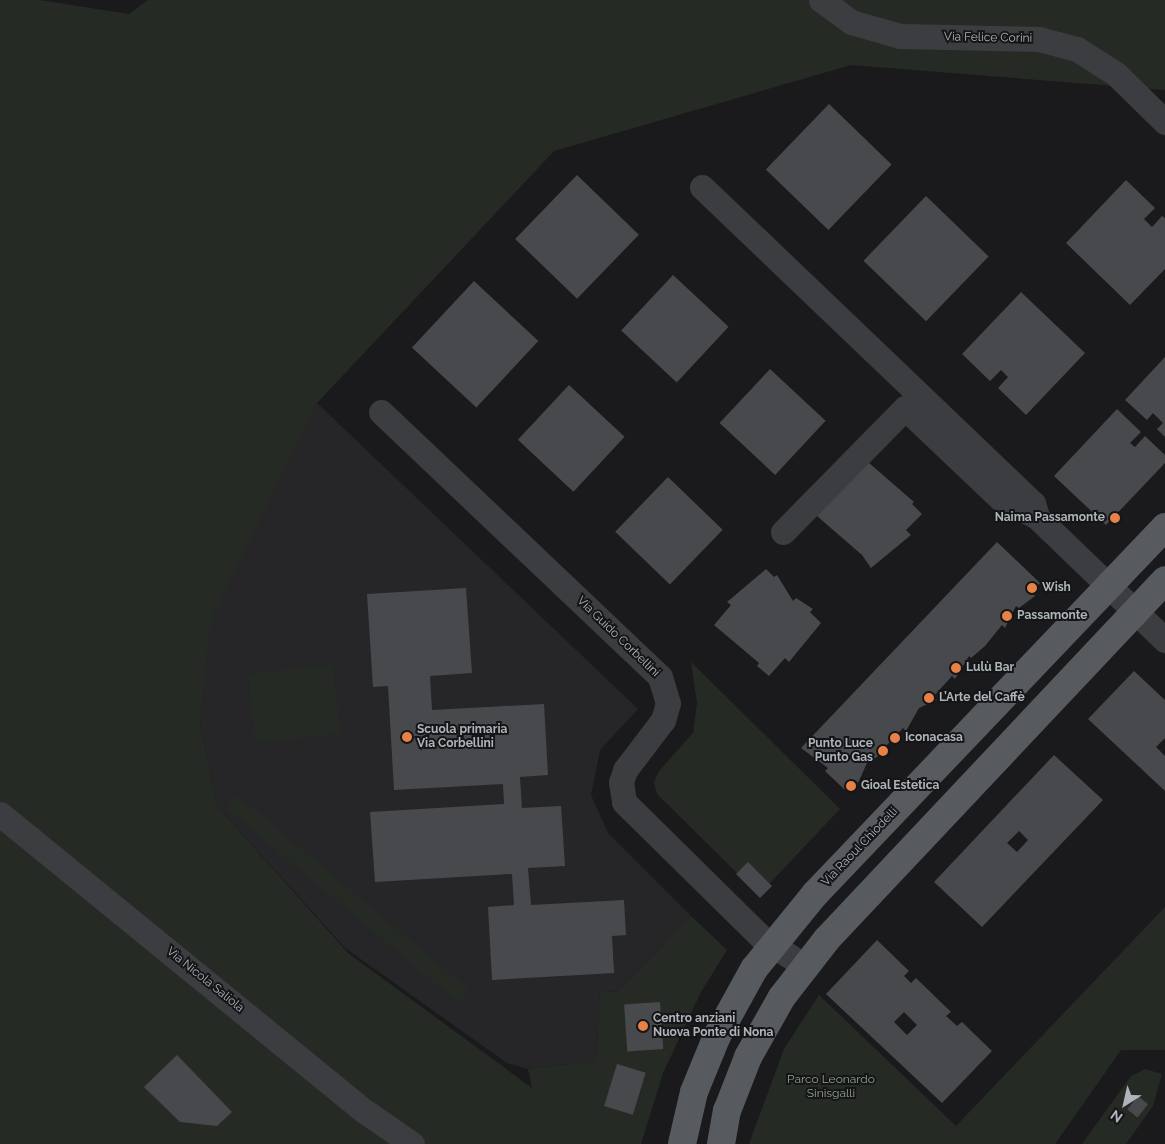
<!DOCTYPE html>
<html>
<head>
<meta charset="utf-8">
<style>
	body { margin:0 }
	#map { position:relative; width:1165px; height:1144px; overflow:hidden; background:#1a1a1c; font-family:Raleway,sans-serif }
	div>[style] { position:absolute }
	.built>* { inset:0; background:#262629 }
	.green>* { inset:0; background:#252b24; transform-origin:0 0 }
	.building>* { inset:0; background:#47494c; transform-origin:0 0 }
	.minor>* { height:25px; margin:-12.5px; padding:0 12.5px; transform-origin:12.5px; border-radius:12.5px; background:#3b3d40 }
	.major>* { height:28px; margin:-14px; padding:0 14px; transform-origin:14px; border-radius:14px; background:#575b5f }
	.dots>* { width:14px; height:14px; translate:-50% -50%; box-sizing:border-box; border:2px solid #151517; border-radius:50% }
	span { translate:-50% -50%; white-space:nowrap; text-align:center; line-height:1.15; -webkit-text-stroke:4px #151517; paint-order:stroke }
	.street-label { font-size:12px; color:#adb5ba }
	.poi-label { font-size:12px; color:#adb5ba; font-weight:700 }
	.right { translate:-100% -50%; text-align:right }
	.left { translate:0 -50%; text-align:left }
	.park-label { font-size:12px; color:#8da486 }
	.north { position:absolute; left:1100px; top:1079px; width:50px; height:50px; -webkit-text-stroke:4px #151517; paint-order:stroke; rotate:215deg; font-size:14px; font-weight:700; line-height:20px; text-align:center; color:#adb5ba }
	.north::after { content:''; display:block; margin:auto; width:18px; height:22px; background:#adb5ba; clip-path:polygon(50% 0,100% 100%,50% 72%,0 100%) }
</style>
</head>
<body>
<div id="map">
	<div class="built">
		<div style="clip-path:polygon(317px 403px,638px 709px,600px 750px,591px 795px,608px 833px,691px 916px,617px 992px,600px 991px,596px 1061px,528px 1069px,507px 1063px,345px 948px,217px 806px,200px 724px,209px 622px)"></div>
	</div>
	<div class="green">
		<div style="clip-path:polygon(0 0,39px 0,129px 14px,148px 0,1165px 0,1165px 90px,851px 65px,554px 151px,317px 403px,210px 622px,200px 724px,217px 806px,348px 953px,532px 1088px,528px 1069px,596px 1061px,600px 991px,617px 992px,691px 916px,727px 950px,701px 992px,663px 1073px,641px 1144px,0 1144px)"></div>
		<div style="clip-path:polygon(691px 662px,840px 809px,769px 884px,748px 863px,737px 873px,657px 794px,654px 782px,659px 771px,693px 733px,697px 703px)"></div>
		<div style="left:333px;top:665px;width:69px;height:85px;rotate:84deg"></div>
		<div style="left:237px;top:795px;width:303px;height:17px;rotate:40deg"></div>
		<div style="clip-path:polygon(1165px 907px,1165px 1050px,1121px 1050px,1055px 1144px,749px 1144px,784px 1049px,819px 995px,956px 1126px)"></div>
		<div style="clip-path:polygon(1145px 1069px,1162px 1074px,1153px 1106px,1126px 1144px,1082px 1144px,1131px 1076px)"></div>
	</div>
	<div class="building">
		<div style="left:829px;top:104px;width:87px;height:91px;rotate:44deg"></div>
		<div style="left:577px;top:175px;width:86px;height:89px;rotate:44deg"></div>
		<div style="clip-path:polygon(1126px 180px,1155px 208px,1144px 219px,1152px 227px,1162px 216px,1165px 218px,1165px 269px,1130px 305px,1066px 243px)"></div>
		<div style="left:926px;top:196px;width:87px;height:90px;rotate:44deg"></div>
		<div style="left:673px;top:275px;width:76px;height:76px;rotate:43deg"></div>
		<div style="left:474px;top:281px;width:88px;height:91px;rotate:43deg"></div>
		<div style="clip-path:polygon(1021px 292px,1085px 353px,1026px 415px,998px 388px,1008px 377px,1001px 370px,990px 381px,962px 354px)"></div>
		<div style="clip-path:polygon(1165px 357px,1165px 437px,1157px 429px,1163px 423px,1153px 413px,1147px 420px,1125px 400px)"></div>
		<div style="left:770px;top:369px;width:76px;height:74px;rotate:43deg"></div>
		<div style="left:569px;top:385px;width:76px;height:75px;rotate:43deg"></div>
		<div style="clip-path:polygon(1117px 409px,1141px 432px,1130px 443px,1135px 447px,1145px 436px,1165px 455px,1165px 463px,1106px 525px,1054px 476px)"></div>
		<div style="clip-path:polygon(868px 462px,914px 502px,912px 504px,922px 514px,906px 530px,911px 535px,871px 568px,862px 555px,817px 516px)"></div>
		<div style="left:668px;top:477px;width:76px;height:76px;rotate:44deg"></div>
		<div style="clip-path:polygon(997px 542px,1040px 583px,1032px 592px,1035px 596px,1019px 608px,1016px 606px,1005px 628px,1002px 625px,985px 646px,971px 658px,969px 656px,955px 679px,952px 676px,933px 697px,937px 700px,919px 708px,906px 731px,903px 728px,885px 747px,888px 750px,867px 763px,858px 783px,855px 780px,845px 790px,825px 771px,828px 768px,801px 748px)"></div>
		<div style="clip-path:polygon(766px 569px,774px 577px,777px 575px,793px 601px,796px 598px,813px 609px,810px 612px,821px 623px,789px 662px,785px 658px,769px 676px,757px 666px,759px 663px,714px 625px,731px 605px,727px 602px)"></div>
		<div style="clip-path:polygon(466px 588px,472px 673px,430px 676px,432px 710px,544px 704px,548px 775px,520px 777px,522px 808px,561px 806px,565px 866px,528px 868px,531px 905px,624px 900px,626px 935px,612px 936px,614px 973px,492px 980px,488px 907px,514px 905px,512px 874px,375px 882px,370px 812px,504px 804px,503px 784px,394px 790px,388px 686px,373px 687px,367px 594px)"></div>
		<div style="clip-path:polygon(1134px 671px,1165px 700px,1165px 738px,1156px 747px,1165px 756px,1165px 791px,1088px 719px)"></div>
		<div style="clip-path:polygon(evenodd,1054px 755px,1103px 800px,982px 927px,934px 882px,1054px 755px,1019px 831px,1028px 840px,1017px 852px,1007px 843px,1019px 831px)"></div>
		<div style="left:748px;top:862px;width:34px;height:17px;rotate:45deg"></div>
		<div style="clip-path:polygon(evenodd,877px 940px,909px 971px,904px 976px,911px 983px,916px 978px,951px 1012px,946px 1016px,957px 1026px,962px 1022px,992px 1051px,942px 1103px,826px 994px,877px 940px,904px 1012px,917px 1025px,907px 1035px,894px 1022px,904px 1012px)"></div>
		<div style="left:660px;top:1002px;width:47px;height:36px;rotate:86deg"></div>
		<div style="clip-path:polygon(177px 1055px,232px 1112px,217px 1126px,180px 1122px,144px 1087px)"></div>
		<div style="left:617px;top:1064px;width:30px;height:44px;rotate:17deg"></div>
		<div style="left:1138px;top:1096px;width:13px;height:17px;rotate:39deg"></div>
	</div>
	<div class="minor">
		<div style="left:821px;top:0;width:37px;rotate:36deg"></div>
		<div style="left:851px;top:22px;width:51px;rotate:15.9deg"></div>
		<div style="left:900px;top:36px;width:139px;rotate:1.2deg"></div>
		<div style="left:1039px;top:39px;width:39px;rotate:15deg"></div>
		<div style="left:1077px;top:49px;width:46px;rotate:32.7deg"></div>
		<div style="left:1116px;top:74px;width:69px;rotate:44.4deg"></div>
		<div style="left:702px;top:187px;width:458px;rotate:43.7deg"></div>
		<div style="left:1033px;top:503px;width:10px;rotate:73deg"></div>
		<div style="left:381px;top:412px;width:385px;rotate:43.5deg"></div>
		<div style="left:660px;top:677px;width:27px;rotate:73deg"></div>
		<div style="left:668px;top:703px;width:18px;rotate:106deg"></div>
		<div style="left:663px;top:720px;width:63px;rotate:127.2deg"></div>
		<div style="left:625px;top:770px;width:13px;rotate:108deg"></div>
		<div style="left:621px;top:782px;width:20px;rotate:81deg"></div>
		<div style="left:624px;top:802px;width:194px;rotate:44.6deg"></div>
		<div style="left:762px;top:938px;width:53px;rotate:33.4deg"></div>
		<div style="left:783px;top:532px;width:174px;rotate:-45.5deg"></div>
		<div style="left:905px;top:408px;width:131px;rotate:43.5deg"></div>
		<div style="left:1000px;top:498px;width:42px;rotate:27.2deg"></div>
		<div style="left:1037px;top:517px;width:178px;rotate:43.9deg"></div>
		<div style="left:0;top:814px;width:472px;rotate:39.2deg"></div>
		<div style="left:366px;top:1112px;width:56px;rotate:34.8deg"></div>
	</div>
	<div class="major">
		<div style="left:682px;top:1144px;width:53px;rotate:-77deg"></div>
		<div style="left:694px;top:1092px;width:61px;rotate:-67.7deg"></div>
		<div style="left:717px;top:1036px;width:77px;rotate:-61.1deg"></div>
		<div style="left:754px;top:969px;width:97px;rotate:-50.9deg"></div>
		<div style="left:815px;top:894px;width:507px;rotate:-46.36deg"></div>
		<div style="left:721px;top:1144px;width:34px;rotate:-80deg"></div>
		<div style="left:727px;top:1111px;width:58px;rotate:-68.7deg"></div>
		<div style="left:748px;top:1057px;width:69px;rotate:-60.5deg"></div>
		<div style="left:782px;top:997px;width:73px;rotate:-52.2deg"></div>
		<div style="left:827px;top:939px;width:493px;rotate:-46.7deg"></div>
	</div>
	<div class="dots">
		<div style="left:1115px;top:518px;background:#e68247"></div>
		<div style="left:1032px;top:588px;background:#e68247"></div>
		<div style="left:1007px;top:616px;background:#e68247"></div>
		<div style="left:956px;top:668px;background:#e68247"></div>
		<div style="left:929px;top:698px;background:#e68247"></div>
		<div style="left:407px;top:737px;background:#e68247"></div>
		<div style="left:895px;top:738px;background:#e68247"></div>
		<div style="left:883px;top:751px;background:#e68247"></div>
		<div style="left:851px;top:786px;background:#e68247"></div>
		<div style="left:643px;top:1026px;background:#e68247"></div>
	</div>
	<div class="street-label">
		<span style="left:988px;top:38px;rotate:1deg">Via Felice Corini</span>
		<span style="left:618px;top:637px;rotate:44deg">Via Guido Corbellini</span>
		<span style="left:860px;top:847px;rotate:-46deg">Via Raoul Chiodelli</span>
		<span style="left:205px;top:980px;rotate:39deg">Via Nicola Saliola</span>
	</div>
	<div class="poi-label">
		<span class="right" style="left:1105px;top:518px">Naima Passamonte</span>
		<span class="left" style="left:1042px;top:588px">Wish</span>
		<span class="left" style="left:1017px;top:616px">Passamonte</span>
		<span class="left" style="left:966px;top:668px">Lulù Bar</span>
		<span class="left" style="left:939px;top:698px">L’Arte del Caffè</span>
		<span class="left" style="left:417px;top:737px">Scuola primaria<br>Via Corbellini</span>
		<span class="left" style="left:905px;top:738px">Iconacasa</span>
		<span class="right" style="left:873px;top:751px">Punto Luce<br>Punto Gas</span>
		<span class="left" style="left:861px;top:786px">Gioal Estetica</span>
		<span class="left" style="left:653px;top:1026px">Centro anziani<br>Nuova Ponte di Nona</span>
	</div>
	<div class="park-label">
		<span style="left:831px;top:1087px">Parco Leonardo<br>Sinisgalli</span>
	</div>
	<div class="north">N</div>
</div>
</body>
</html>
